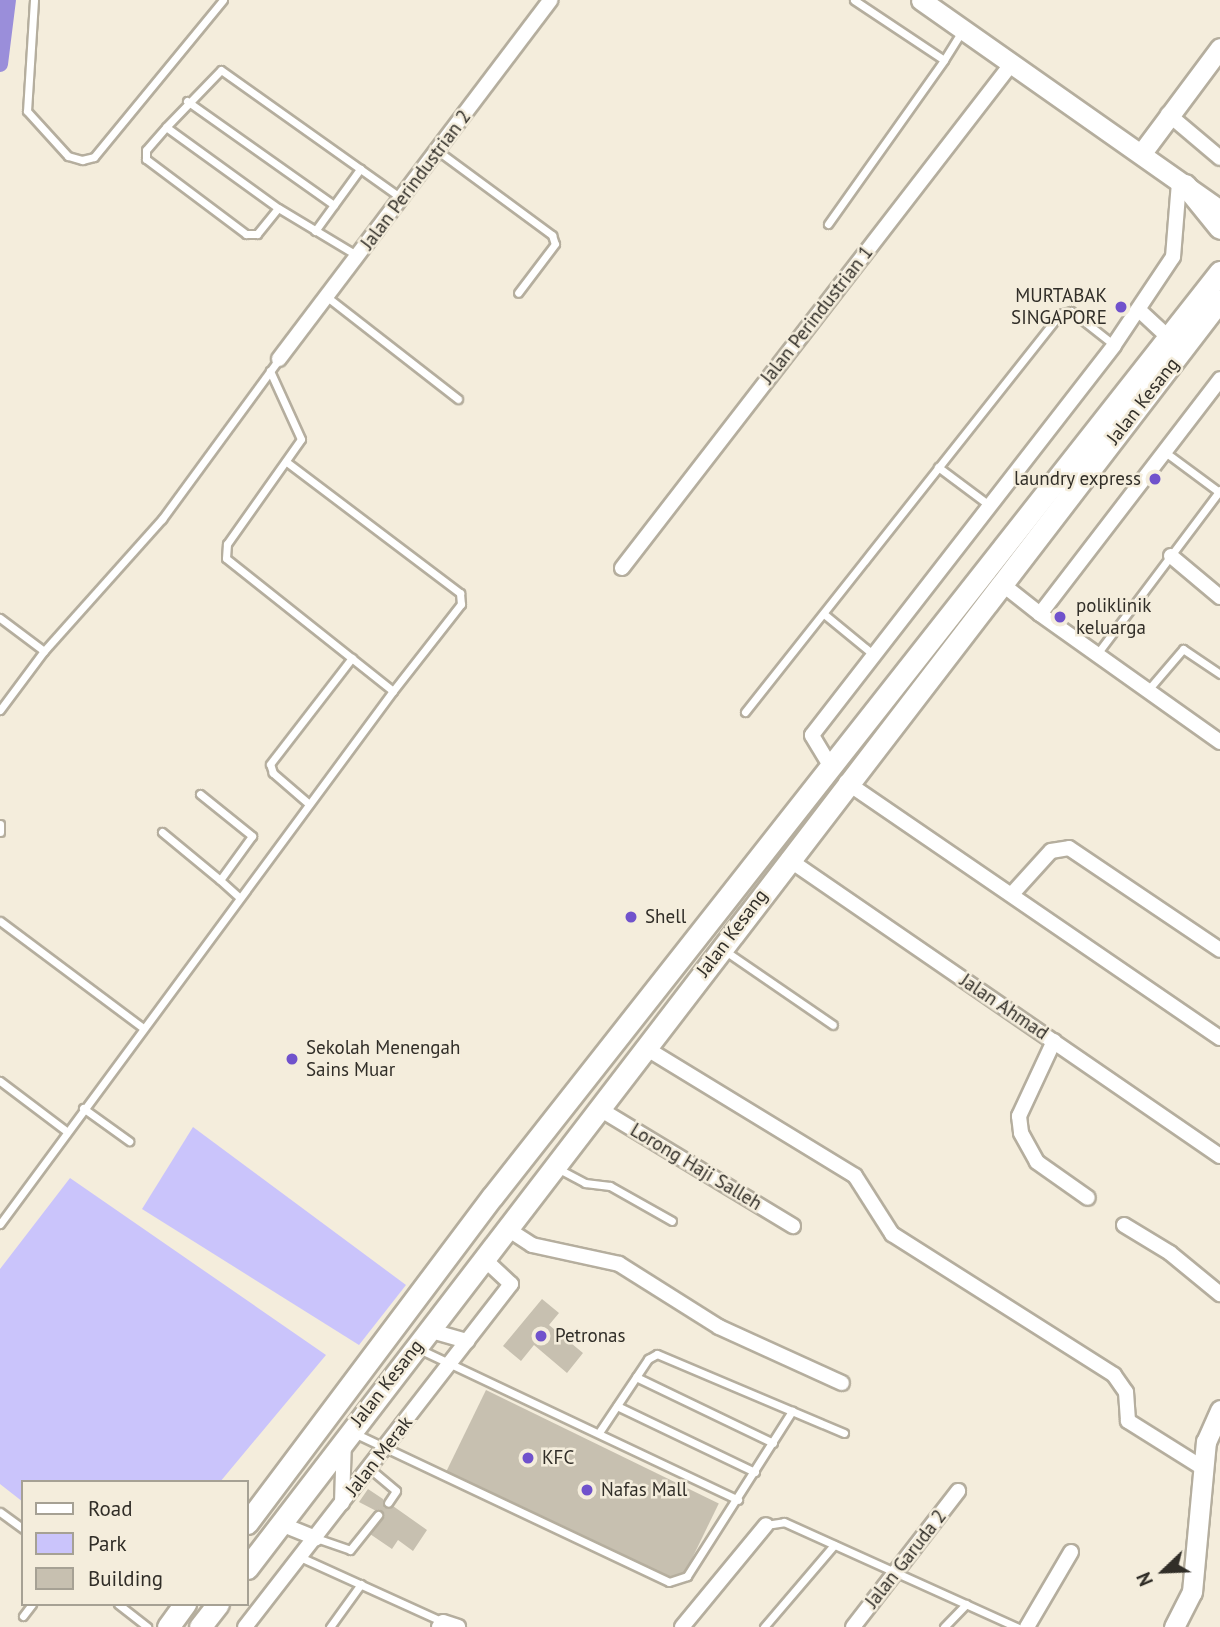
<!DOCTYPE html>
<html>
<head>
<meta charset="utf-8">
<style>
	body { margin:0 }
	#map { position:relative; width:1220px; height:1627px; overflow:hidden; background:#f4eddc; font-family:"PT Sans",sans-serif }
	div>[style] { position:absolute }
	.green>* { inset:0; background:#cac4fb }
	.canal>* { height:16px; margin:-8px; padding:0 8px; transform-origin:8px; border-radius:8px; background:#9a8eda }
	.building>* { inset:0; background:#c7c0b0; transform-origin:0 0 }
	.roads { filter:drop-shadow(2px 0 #b5ae9e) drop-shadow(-2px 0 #b5ae9e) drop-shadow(0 2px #b5ae9e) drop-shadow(0 -2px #b5ae9e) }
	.lane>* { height:7px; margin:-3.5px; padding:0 3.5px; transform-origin:3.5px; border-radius:3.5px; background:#fff }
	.street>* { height:14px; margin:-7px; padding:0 7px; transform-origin:7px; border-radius:7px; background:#fff }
	.secondary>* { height:19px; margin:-9.5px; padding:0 9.5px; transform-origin:9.5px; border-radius:9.5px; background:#fff }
	.primary>* { height:21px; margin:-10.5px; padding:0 10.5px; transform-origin:10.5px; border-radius:10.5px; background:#fff }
	.dots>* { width:19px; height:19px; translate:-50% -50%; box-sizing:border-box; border:4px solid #f4eddc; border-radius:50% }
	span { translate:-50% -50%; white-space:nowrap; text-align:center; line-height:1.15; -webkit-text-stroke:5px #f4eddc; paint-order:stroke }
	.street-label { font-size:19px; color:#312e28 }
	.poi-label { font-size:19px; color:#312e28 }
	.right { translate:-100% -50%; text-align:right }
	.left { translate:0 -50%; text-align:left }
	.legend { position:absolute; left:21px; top:1480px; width:228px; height:126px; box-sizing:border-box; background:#f4eddc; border:2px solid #a6a194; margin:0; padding:9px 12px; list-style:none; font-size:21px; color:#312e28 }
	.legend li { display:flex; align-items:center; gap:14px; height:35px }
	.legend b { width:35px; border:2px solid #a6a194 }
	.north { position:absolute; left:1129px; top:1536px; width:70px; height:70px; -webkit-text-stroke:5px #f4eddc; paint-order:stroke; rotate:247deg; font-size:19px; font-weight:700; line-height:28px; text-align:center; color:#312e28 }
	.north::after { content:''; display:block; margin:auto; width:24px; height:32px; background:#312e28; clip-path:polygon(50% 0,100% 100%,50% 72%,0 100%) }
</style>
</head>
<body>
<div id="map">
	<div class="green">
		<div style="clip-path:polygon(193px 1127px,406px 1285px,359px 1345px,142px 1209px)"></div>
		<div style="clip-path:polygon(70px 1178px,326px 1355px,220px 1482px,23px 1482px,23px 1502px,0 1484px,0 1269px)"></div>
	</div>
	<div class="canal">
		<div style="left:0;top:64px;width:64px;rotate:-82.9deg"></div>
	</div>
	<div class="building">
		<div style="clip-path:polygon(542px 1299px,559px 1313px,549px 1325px,583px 1353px,567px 1373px,534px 1345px,521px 1361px,503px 1346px)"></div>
		<div style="left:486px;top:1390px;width:259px;height:90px;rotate:26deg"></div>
		<div style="clip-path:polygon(368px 1489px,383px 1499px,384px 1508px,393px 1506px,427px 1530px,413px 1551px,398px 1540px,392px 1549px,370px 1534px,384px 1515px,359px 1502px)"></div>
	</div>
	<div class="roads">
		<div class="lane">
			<div style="left:34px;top:0;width:111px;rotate:93.6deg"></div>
			<div style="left:27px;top:111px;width:61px;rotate:47.7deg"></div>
			<div style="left:68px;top:156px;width:15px;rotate:16deg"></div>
			<div style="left:82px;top:160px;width:12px;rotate:-14deg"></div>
			<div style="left:94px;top:157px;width:203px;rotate:-50.6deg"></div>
			<div style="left:854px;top:0;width:108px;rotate:33.7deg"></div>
			<div style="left:944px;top:60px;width:36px;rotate:-58deg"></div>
			<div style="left:187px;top:101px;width:180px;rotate:35.3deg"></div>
			<div style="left:166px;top:127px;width:30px;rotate:131deg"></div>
			<div style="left:146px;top:150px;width:9px;rotate:90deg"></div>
			<div style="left:146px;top:159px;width:125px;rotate:36.9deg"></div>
			<div style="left:246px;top:234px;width:11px"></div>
			<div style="left:257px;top:234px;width:33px;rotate:-51deg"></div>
			<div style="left:438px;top:151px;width:142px;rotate:36.4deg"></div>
			<div style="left:552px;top:235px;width:9px;rotate:72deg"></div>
			<div style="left:555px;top:244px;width:61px;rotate:127.1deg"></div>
			<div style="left:828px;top:224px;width:201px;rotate:-54.7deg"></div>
			<div style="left:315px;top:231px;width:77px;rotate:-54deg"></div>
			<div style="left:358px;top:256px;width:93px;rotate:-149deg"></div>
			<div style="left:278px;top:208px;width:138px;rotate:-144.1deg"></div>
			<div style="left:166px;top:127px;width:79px;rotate:-46deg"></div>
			<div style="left:221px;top:70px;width:221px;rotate:35.4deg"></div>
			<div style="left:327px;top:297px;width:166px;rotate:37.9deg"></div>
			<div style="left:1165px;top:452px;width:67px;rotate:36.5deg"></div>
			<div style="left:288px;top:463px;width:216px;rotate:37.1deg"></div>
			<div style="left:460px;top:593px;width:11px;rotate:85deg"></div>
			<div style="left:461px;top:604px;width:110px;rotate:128deg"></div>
			<div style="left:938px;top:467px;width:64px;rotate:36.7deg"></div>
			<div style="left:824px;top:614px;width:65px;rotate:39.4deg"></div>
			<div style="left:0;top:618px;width:55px;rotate:36.9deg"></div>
			<div style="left:1097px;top:654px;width:205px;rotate:-53.1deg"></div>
			<div style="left:1148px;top:690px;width:54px;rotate:-49.5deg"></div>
			<div style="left:1183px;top:649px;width:45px;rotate:34deg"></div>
			<div style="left:0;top:710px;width:74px;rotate:-53.3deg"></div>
			<div style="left:44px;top:651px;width:177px;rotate:-48.2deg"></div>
			<div style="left:162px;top:519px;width:198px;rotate:-53.8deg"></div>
			<div style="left:745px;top:712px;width:508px;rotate:-51.64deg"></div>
			<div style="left:1060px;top:314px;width:11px;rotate:-15deg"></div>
			<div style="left:1071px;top:311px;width:55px;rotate:38.3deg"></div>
			<div style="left:200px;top:794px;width:67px;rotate:38.9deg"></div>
			<div style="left:252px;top:836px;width:54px;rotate:126deg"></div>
			<div style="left:220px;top:880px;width:25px;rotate:42deg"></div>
			<div style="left:309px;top:804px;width:48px;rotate:-139.3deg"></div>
			<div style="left:273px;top:773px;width:9px;rotate:-108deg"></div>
			<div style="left:270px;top:764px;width:134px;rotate:-52.3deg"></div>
			<div style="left:0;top:824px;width:8px;rotate:90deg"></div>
			<div style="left:162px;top:832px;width:75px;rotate:39.6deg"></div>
			<div style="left:0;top:921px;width:179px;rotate:36.8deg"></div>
			<div style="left:724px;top:950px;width:132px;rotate:34.5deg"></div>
			<div style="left:0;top:1081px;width:83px;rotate:37.1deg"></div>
			<div style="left:83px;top:1108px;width:57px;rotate:35.7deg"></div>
			<div style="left:557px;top:1168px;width:32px;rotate:28deg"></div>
			<div style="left:585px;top:1183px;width:25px;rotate:7deg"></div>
			<div style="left:610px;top:1186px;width:71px;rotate:29.4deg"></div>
			<div style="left:0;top:1224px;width:662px;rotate:-53.6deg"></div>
			<div style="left:393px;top:691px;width:213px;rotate:-141.5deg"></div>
			<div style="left:226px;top:558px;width:14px;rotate:-86deg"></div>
			<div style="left:227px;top:544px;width:128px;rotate:-54.8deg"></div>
			<div style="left:301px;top:439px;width:75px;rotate:-114.5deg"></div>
			<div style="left:419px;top:1349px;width:353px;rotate:25.3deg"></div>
			<div style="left:636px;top:1377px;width:152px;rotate:25.7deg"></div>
			<div style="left:617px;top:1406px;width:153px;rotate:25.6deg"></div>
			<div style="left:600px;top:1431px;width:87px;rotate:-56.3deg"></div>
			<div style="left:648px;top:1359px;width:10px;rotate:-29deg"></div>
			<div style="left:657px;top:1354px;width:203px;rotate:22.9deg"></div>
			<div style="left:354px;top:1433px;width:348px;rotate:25.3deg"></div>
			<div style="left:669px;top:1582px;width:19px;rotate:-18deg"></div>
			<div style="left:687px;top:1576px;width:196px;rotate:-57.5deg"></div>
			<div style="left:369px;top:1468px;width:35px;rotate:40deg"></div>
			<div style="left:396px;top:1491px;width:14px;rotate:124deg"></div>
			<div style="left:0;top:1512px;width:29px;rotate:36deg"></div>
			<div style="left:766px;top:1525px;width:18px;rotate:-9deg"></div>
			<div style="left:784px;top:1522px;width:256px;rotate:24.3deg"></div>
			<div style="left:316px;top:1538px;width:36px;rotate:19deg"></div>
			<div style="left:350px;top:1550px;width:45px;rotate:-51.3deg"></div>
			<div style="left:300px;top:1557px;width:157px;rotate:24.4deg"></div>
			<div style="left:118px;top:1604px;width:37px;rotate:38deg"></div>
			<div style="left:23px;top:1616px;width:15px;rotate:-53deg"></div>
			<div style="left:330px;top:1627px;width:53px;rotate:-54.2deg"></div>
			<div style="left:764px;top:1627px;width:108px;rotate:-49.5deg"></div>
			<div style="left:944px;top:1627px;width:32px;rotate:-46deg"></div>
		</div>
		<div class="street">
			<div style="left:1168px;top:114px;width:68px;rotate:40.2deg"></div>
			<div style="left:1139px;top:310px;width:41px;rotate:43deg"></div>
			<div style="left:279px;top:359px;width:450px;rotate:-52.9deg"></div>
			<div style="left:1171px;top:556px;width:64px;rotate:39.9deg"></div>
			<div style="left:622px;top:568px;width:639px;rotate:-52.31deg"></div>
			<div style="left:1002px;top:584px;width:48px;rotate:38.3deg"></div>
			<div style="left:1040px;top:614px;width:296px;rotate:-52.5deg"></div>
			<div style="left:1040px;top:614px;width:221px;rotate:35.4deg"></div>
			<div style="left:831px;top:767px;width:37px;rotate:-121deg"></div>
			<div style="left:812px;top:735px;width:493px;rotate:-52.2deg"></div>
			<div style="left:1114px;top:345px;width:106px;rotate:-56.2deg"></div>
			<div style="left:1173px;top:257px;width:75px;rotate:-85.4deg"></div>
			<div style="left:846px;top:782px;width:453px;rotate:34.4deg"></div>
			<div style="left:788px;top:859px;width:524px;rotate:34.51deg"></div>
			<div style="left:1012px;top:894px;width:58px;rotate:-47.8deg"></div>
			<div style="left:1051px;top:851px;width:18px;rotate:-9deg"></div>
			<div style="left:1069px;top:848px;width:182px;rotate:34deg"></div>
			<div style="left:1054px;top:1041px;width:83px;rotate:115deg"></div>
			<div style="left:1019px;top:1116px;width:17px;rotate:83deg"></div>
			<div style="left:1021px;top:1133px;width:33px;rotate:61deg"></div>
			<div style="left:1037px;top:1162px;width:62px;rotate:35.2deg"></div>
			<div style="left:644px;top:1047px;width:247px;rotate:31.4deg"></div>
			<div style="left:855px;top:1176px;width:69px;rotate:57.5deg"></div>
			<div style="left:892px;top:1234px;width:263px;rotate:32.4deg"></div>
			<div style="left:1114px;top:1375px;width:21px;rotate:55deg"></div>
			<div style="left:1126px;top:1392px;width:29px;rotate:86deg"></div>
			<div style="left:1128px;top:1421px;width:89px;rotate:32.1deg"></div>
			<div style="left:598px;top:1108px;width:228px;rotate:31.2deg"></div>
			<div style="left:1124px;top:1225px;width:54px;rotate:31.3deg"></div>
			<div style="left:1170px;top:1253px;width:65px;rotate:39.4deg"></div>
			<div style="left:506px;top:1228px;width:31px;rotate:33deg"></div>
			<div style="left:532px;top:1245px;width:89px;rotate:12.3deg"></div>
			<div style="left:619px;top:1264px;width:118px;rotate:32.2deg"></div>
			<div style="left:719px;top:1327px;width:135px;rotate:24.5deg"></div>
			<div style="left:428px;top:1330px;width:41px;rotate:15.8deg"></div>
			<div style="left:342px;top:1503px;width:64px;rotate:-88.2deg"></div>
			<div style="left:281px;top:1524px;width:38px;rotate:22deg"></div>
			<div style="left:245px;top:1627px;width:434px;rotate:-52.2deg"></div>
			<div style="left:511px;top:1284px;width:38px;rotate:-137deg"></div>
			<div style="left:439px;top:1627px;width:6px;rotate:-51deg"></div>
			<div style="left:443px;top:1622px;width:16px;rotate:18deg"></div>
			<div style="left:682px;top:1627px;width:132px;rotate:-50.5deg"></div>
			<div style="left:853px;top:1627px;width:172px;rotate:-52.3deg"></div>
			<div style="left:1027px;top:1627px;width:87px;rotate:-59.6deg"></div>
		</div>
		<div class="secondary">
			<div style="left:921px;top:0;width:365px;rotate:35.1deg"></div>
			<div style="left:1141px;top:154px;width:132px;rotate:-53.3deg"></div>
			<div style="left:1174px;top:1627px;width:39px;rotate:-63deg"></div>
			<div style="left:1192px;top:1592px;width:151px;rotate:-84.7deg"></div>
			<div style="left:1206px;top:1442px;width:35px;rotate:-66deg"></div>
		</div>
		<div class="primary">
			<div style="left:1185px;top:185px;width:55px;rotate:50.9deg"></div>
			<div style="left:247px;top:1523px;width:408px;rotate:-53.1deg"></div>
			<div style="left:492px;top:1197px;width:1177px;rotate:-51.8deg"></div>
			<div style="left:247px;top:1568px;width:1598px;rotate:-52.5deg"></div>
			<div style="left:168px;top:1627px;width:29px;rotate:-54deg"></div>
			<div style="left:200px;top:1627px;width:29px;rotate:-52deg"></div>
		</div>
	</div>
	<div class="dots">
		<div style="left:1121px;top:307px;background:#7052cc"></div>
		<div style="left:1155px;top:479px;background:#7052cc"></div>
		<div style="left:1060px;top:617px;background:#7052cc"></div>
		<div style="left:631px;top:917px;background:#7052cc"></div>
		<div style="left:292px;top:1059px;background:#7052cc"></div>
		<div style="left:541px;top:1336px;background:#7052cc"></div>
		<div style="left:528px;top:1458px;background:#7052cc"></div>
		<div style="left:587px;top:1490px;background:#7052cc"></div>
	</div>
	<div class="street-label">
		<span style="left:416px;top:180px;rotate:-53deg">Jalan Perindustrian 2</span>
		<span style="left:817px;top:315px;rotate:-52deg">Jalan Perindustrian 1</span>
		<span style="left:1143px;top:401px;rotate:-52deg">Jalan Kesang</span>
		<span style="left:732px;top:933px;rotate:-53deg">Jalan Kesang</span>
		<span style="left:1004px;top:1007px;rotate:34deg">Jalan Ahmad</span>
		<span style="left:696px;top:1167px;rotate:31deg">Lorong Haji Salleh</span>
		<span style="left:387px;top:1383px;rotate:-52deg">Jalan Kesang</span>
		<span style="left:379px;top:1456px;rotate:-52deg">Jalan Merak</span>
		<span style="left:906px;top:1559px;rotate:-52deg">Jalan Garuda 2</span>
	</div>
	<div class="poi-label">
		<span class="right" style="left:1107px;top:307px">MURTABAK<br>SINGAPORE</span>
		<span class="right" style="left:1141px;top:479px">laundry express</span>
		<span class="left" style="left:1076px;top:617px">poliklinik<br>keluarga</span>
		<span class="left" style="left:645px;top:917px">Shell</span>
		<span class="left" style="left:306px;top:1059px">Sekolah Menengah<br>Sains Muar</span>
		<span class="left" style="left:555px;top:1336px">Petronas</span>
		<span class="left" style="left:542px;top:1458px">KFC</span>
		<span class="left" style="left:601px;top:1490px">Nafas Mall</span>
	</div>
	<ul class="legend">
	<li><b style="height:9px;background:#fff"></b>Road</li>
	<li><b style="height:19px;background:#cac4fb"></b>Park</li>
	<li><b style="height:19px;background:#c7c0b0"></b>Building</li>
	</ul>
	<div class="north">N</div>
</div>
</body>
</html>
